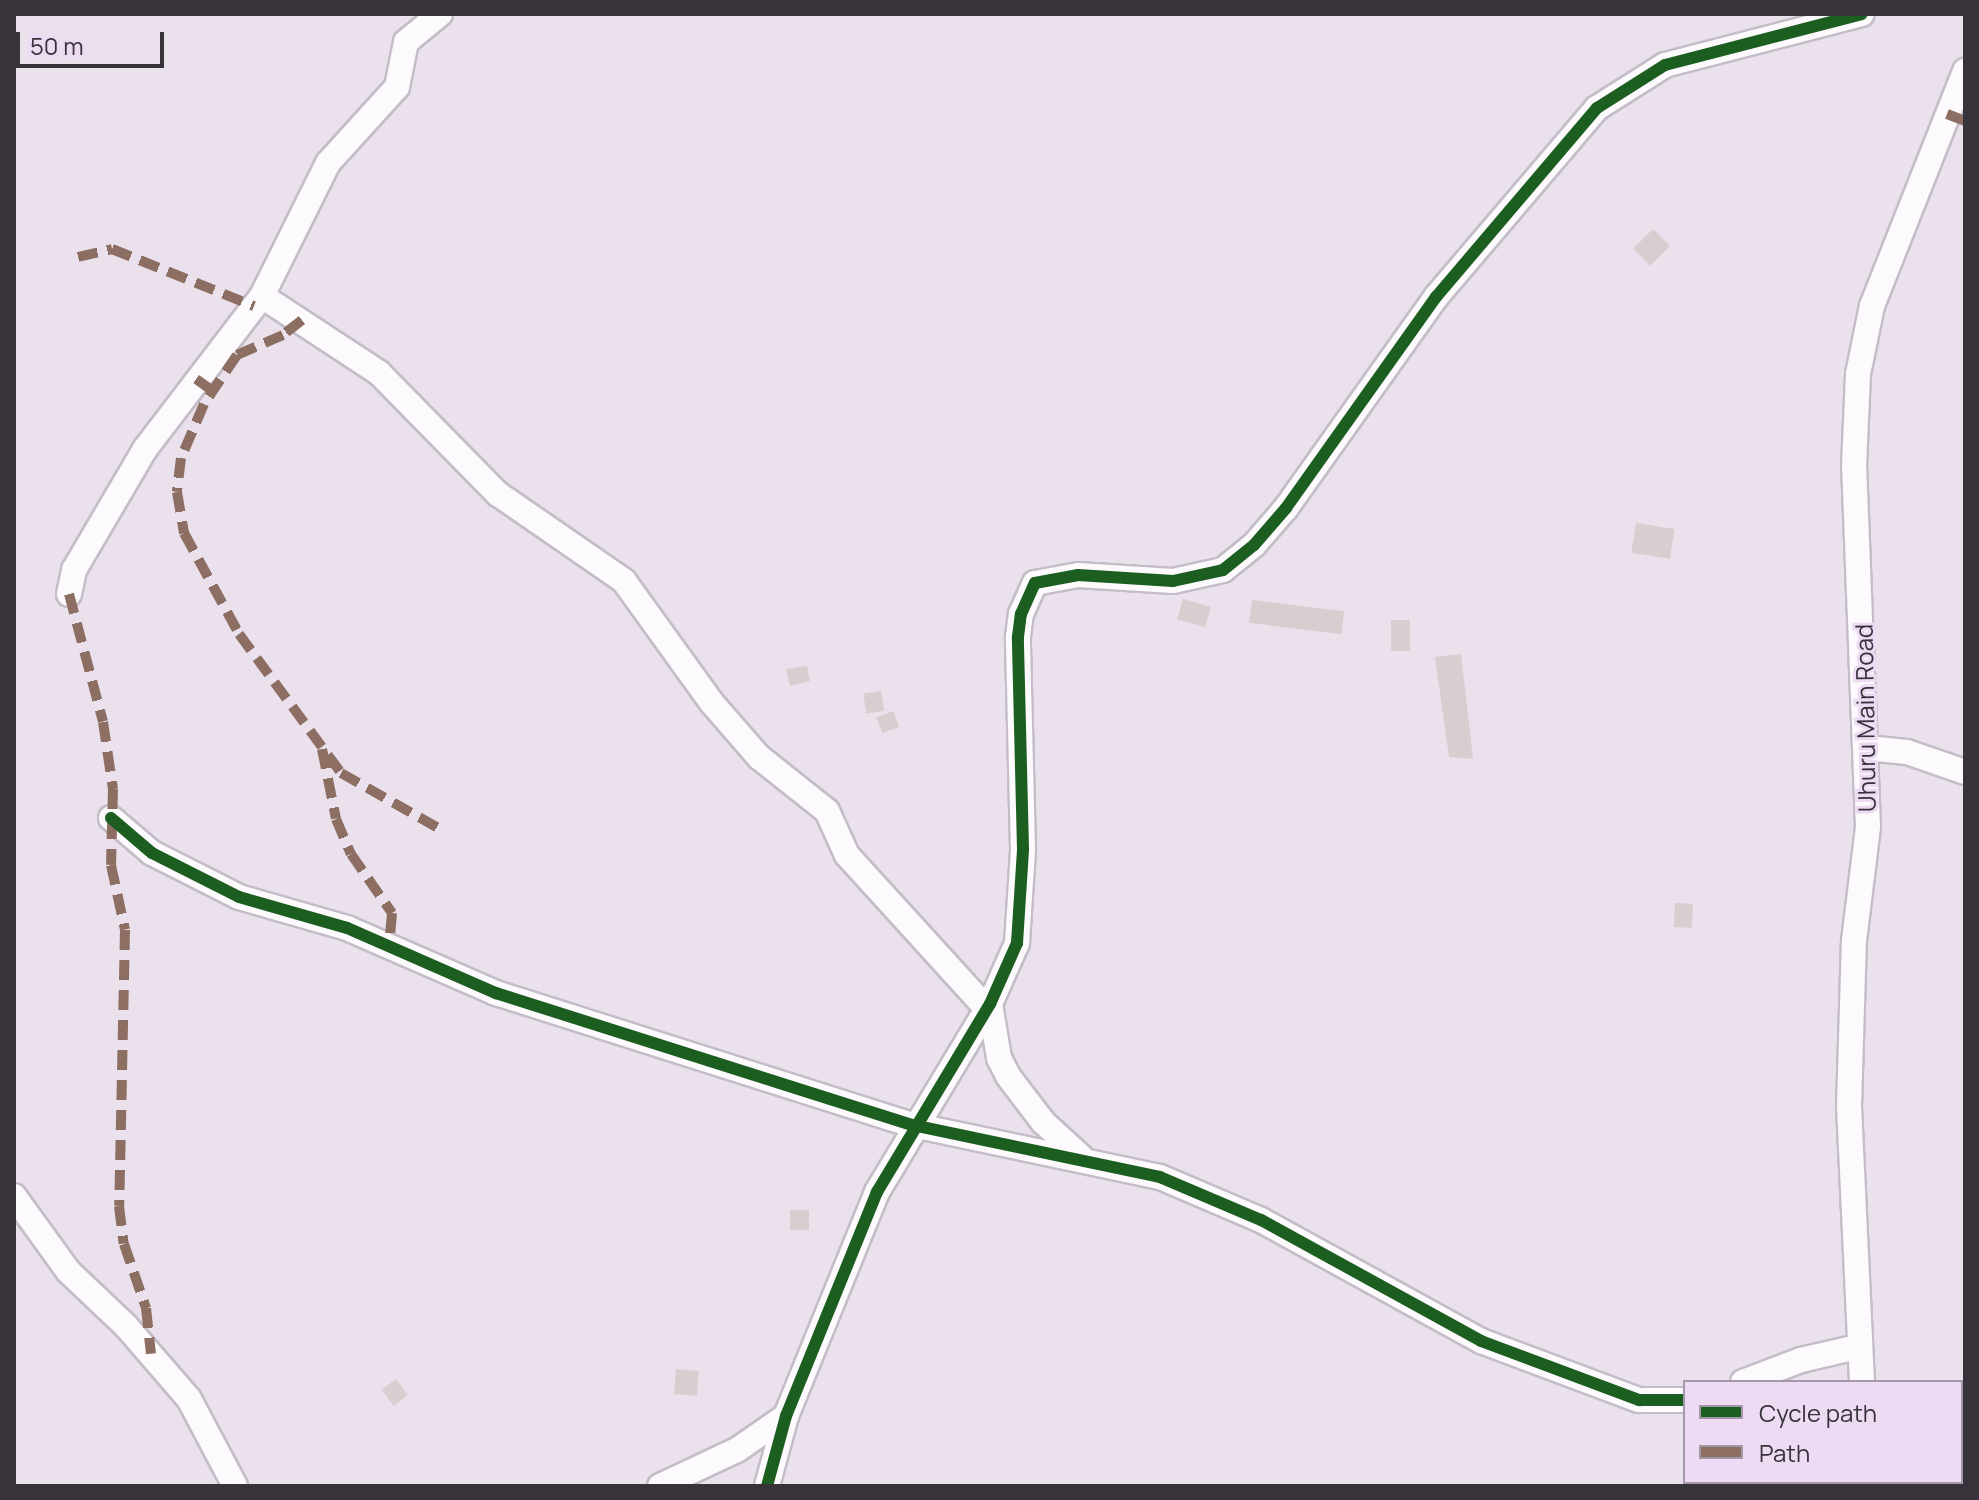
<!DOCTYPE html>
<html>
<head>
<meta charset="utf-8">
<style>
	body { margin:0 }
	#map { position:relative; width:1979px; height:1500px; overflow:hidden; background:#eae1ed; font-family:Manrope,sans-serif }
	div>[style] { position:absolute }
	.building>* { inset:0; background:#d6cecf; transform-origin:0 0 }
	.roads { filter:drop-shadow(2px 0 #c4bdc7) drop-shadow(-2px 0 #c4bdc7) drop-shadow(0 2px #c4bdc7) drop-shadow(0 -2px #c4bdc7) }
	.minor>* { height:24px; margin:-12px; padding:0 12px; transform-origin:12px; border-radius:12px; background:#fcfafc }
	.quiet>* { height:10px; margin-top:-5px; transform-origin:0; background:repeating-linear-gradient(90deg,#8d6e63 0 20px,transparent 0 30px) }
	.cycleway>* { height:12px; margin:-6px; padding:0 6px; transform-origin:6px; border-radius:6px; background:#1b5e20 }
	span { translate:-50% -50%; white-space:nowrap; text-align:center; line-height:1.15; -webkit-text-stroke:6px #ecdbf3; paint-order:stroke }
	.street-label { font-size:24px; color:#38323b }
	.frame { position:absolute; inset:0; border:16px solid #38323b; pointer-events:none }
	.legend { position:absolute; left:1683px; top:1380px; width:280px; height:104px; box-sizing:border-box; background:#ecdbf3; border:2px solid #a497a9; margin:0; padding:10px 14px; list-style:none; font-size:24px; color:#38323b }
	.legend li { display:flex; align-items:center; gap:16px; height:40px }
	.legend b { width:40px; border:2px solid #a497a9 }
	.scale { position:absolute; left:16px; top:32px; width:148px; height:36px; box-sizing:border-box; border:4px solid #38323b; border-top:0; padding-left:10px; font-size:24px; line-height:28px; white-space:nowrap; color:#38323b; -webkit-text-stroke:6px #ecdbf3; paint-order:stroke }
</style>
</head>
<body>
<div id="map">
	<div class="building">
		<div style="left:1653px;top:229px;width:24px;height:28px;rotate:45deg"></div>
		<div style="left:1636px;top:523px;width:39px;height:30px;rotate:9deg"></div>
		<div style="left:1183px;top:599px;width:29px;height:21px;rotate:16deg"></div>
		<div style="left:1252px;top:600px;width:93px;height:23px;rotate:7deg"></div>
		<div style="left:1391px;top:620px;width:19px;height:31px"></div>
		<div style="clip-path:polygon(1461px 654px,1473px 759px,1449px 757px,1435px 657px)"></div>
		<div style="clip-path:polygon(807px 666px,810px 681px,790px 686px,786px 669px)"></div>
		<div style="left:881px;top:691px;width:20px;height:18px;rotate:81deg"></div>
		<div style="left:893px;top:711px;width:17px;height:18px;rotate:69deg"></div>
		<div style="left:1675px;top:903px;width:18px;height:24px;rotate:3deg"></div>
		<div style="left:790px;top:1210px;width:19px;height:20px"></div>
		<div style="left:676px;top:1369px;width:23px;height:25px;rotate:5deg"></div>
		<div style="left:396px;top:1379px;width:20px;height:18px;rotate:53deg"></div>
	</div>
	<div class="roads">
		<div class="minor">
			<div style="left:262px;top:296px;width:148px;rotate:-63.6deg"></div>
			<div style="left:328px;top:163px;width:103px;rotate:-47.8deg"></div>
			<div style="left:397px;top:87px;width:46px;rotate:-78.7deg"></div>
			<div style="left:406px;top:42px;width:44px;rotate:-39.5deg"></div>
			<div style="left:69px;top:594px;width:25px;rotate:-78deg"></div>
			<div style="left:74px;top:570px;width:140px;rotate:-59.6deg"></div>
			<div style="left:145px;top:449px;width:193px;rotate:-52.6deg"></div>
			<div style="left:262px;top:296px;width:140px;rotate:33.3deg"></div>
			<div style="left:379px;top:373px;width:170px;rotate:45.5deg"></div>
			<div style="left:498px;top:494px;width:153px;rotate:34.6deg"></div>
			<div style="left:624px;top:581px;width:150px;rotate:54.2deg"></div>
			<div style="left:712px;top:703px;width:72px;rotate:49deg"></div>
			<div style="left:759px;top:757px;width:87px;rotate:38.5deg"></div>
			<div style="left:827px;top:811px;width:48px;rotate:65.6deg"></div>
			<div style="left:847px;top:855px;width:207px;rotate:47.7deg"></div>
			<div style="left:1867px;top:748px;width:40px;rotate:5.7deg"></div>
			<div style="left:1907px;top:752px;width:61px;rotate:19deg"></div>
			<div style="left:111px;top:818px;width:54px;rotate:40.5deg"></div>
			<div style="left:152px;top:853px;width:97px;rotate:26.8deg"></div>
			<div style="left:239px;top:897px;width:112px;rotate:16deg"></div>
			<div style="left:347px;top:928px;width:163px;rotate:23.6deg"></div>
			<div style="left:496px;top:993px;width:437px;rotate:17.6deg"></div>
			<div style="left:913px;top:1125px;width:252px;rotate:11.9deg"></div>
			<div style="left:1160px;top:1177px;width:110px;rotate:23.1deg"></div>
			<div style="left:1261px;top:1220px;width:251px;rotate:28.8deg"></div>
			<div style="left:1481px;top:1341px;width:169px;rotate:20.5deg"></div>
			<div style="left:1639px;top:1400px;width:46px"></div>
			<div style="left:990px;top:1004px;width:55px;rotate:80.5deg"></div>
			<div style="left:999px;top:1058px;width:20px;rotate:63deg"></div>
			<div style="left:1008px;top:1076px;width:58px;rotate:52.7deg"></div>
			<div style="left:1043px;top:1122px;width:52px;rotate:42.6deg"></div>
			<div style="left:14px;top:1196px;width:92px;rotate:54.2deg"></div>
			<div style="left:68px;top:1271px;width:80px;rotate:43.5deg"></div>
			<div style="left:126px;top:1326px;width:96px;rotate:49.2deg"></div>
			<div style="left:189px;top:1399px;width:98px;rotate:62.1deg"></div>
			<div style="left:1743px;top:1382px;width:62px;rotate:-20.8deg"></div>
			<div style="left:1801px;top:1360px;width:57px;rotate:-13.1deg"></div>
			<div style="left:1862px;top:1382px;width:275px;rotate:-92.7deg"></div>
			<div style="left:1849px;top:1107px;width:166px;rotate:-88.3deg"></div>
			<div style="left:1854px;top:941px;width:115px;rotate:-83deg"></div>
			<div style="left:1868px;top:827px;width:361px;rotate:-92.2deg"></div>
			<div style="left:1854px;top:466px;width:92px;rotate:-87.5deg"></div>
			<div style="left:1858px;top:374px;width:69px;rotate:-78.4deg"></div>
			<div style="left:1872px;top:306px;width:253px;rotate:-68.4deg"></div>
			<div style="left:1894px;top:1482px;width:4px;rotate:63deg"></div>
			<div style="left:660px;top:1486px;width:85px;rotate:-25.1deg"></div>
			<div style="left:737px;top:1450px;width:60px;rotate:-34.8deg"></div>
			<div style="left:767px;top:1486px;width:73px;rotate:-74.8deg"></div>
			<div style="left:786px;top:1416px;width:242px;rotate:-67.9deg"></div>
			<div style="left:877px;top:1192px;width:219px;rotate:-59deg"></div>
			<div style="left:990px;top:1004px;width:67px;rotate:-66.1deg"></div>
			<div style="left:1017px;top:943px;width:94px;rotate:-86.3deg"></div>
			<div style="left:1023px;top:849px;width:212px;rotate:-91.4deg"></div>
			<div style="left:1018px;top:637px;width:23px;rotate:-83deg"></div>
			<div style="left:1021px;top:614px;width:34px;rotate:-66deg"></div>
			<div style="left:1035px;top:583px;width:44px;rotate:-10.5deg"></div>
			<div style="left:1078px;top:575px;width:95px;rotate:3.6deg"></div>
			<div style="left:1173px;top:581px;width:51px;rotate:-12.4deg"></div>
			<div style="left:1223px;top:570px;width:40px;rotate:-39deg"></div>
			<div style="left:1254px;top:545px;width:49px;rotate:-49.1deg"></div>
			<div style="left:1286px;top:508px;width:259px;rotate:-54.6deg"></div>
			<div style="left:1436px;top:297px;width:248px;rotate:-49.6deg"></div>
			<div style="left:1597px;top:108px;width:80px;rotate:-32.3deg"></div>
			<div style="left:1665px;top:65px;width:203px;rotate:-14.5deg"></div>
		</div>
	</div>
	<div class="quiet">
		<div style="left:1947px;top:114px;width:19px;rotate:21deg"></div>
		<div style="left:78px;top:257px;width:35px;rotate:-13deg"></div>
		<div style="left:112px;top:249px;width:153px;rotate:21.9deg"></div>
		<div style="left:302px;top:320px;width:24px;rotate:142deg"></div>
		<div style="left:283px;top:335px;width:50px;rotate:156.5deg"></div>
		<div style="left:237px;top:355px;width:59px;rotate:124deg"></div>
		<div style="left:204px;top:404px;width:59px;rotate:113.1deg"></div>
		<div style="left:181px;top:458px;width:34px;rotate:97deg"></div>
		<div style="left:177px;top:492px;width:42px;rotate:80.3deg"></div>
		<div style="left:184px;top:533px;width:115px;rotate:61.4deg"></div>
		<div style="left:239px;top:634px;width:172px;rotate:53.7deg"></div>
		<div style="left:341px;top:773px;width:114px;rotate:29.5deg"></div>
		<div style="left:196px;top:379px;width:21px;rotate:35deg"></div>
		<div style="left:69px;top:594px;width:132px;rotate:75.1deg"></div>
		<div style="left:103px;top:722px;width:68px;rotate:81.5deg"></div>
		<div style="left:113px;top:789px;width:76px;rotate:91.5deg"></div>
		<div style="left:111px;top:865px;width:66px;rotate:77.8deg"></div>
		<div style="left:125px;top:930px;width:276px;rotate:91.2deg"></div>
		<div style="left:119px;top:1206px;width:38px;rotate:83deg"></div>
		<div style="left:124px;top:1244px;width:68px;rotate:71deg"></div>
		<div style="left:146px;top:1308px;width:46px;rotate:83.8deg"></div>
		<div style="left:322px;top:749px;width:71px;rotate:78.7deg"></div>
		<div style="left:336px;top:819px;width:38px;rotate:67deg"></div>
		<div style="left:351px;top:854px;width:72px;rotate:55.2deg"></div>
		<div style="left:392px;top:913px;width:35px;rotate:95deg"></div>
	</div>
	<div class="cycleway">
		<div style="left:111px;top:818px;width:54px;rotate:40.5deg"></div>
		<div style="left:152px;top:853px;width:97px;rotate:26.8deg"></div>
		<div style="left:239px;top:897px;width:112px;rotate:16deg"></div>
		<div style="left:347px;top:928px;width:163px;rotate:23.6deg"></div>
		<div style="left:496px;top:993px;width:437px;rotate:17.6deg"></div>
		<div style="left:913px;top:1125px;width:252px;rotate:11.9deg"></div>
		<div style="left:1160px;top:1177px;width:110px;rotate:23.1deg"></div>
		<div style="left:1261px;top:1220px;width:251px;rotate:28.8deg"></div>
		<div style="left:1481px;top:1341px;width:169px;rotate:20.5deg"></div>
		<div style="left:1639px;top:1400px;width:46px"></div>
		<div style="left:767px;top:1486px;width:73px;rotate:-74.8deg"></div>
		<div style="left:786px;top:1416px;width:242px;rotate:-67.9deg"></div>
		<div style="left:877px;top:1192px;width:219px;rotate:-59deg"></div>
		<div style="left:990px;top:1004px;width:67px;rotate:-66.1deg"></div>
		<div style="left:1017px;top:943px;width:94px;rotate:-86.3deg"></div>
		<div style="left:1023px;top:849px;width:212px;rotate:-91.4deg"></div>
		<div style="left:1018px;top:637px;width:23px;rotate:-83deg"></div>
		<div style="left:1021px;top:614px;width:34px;rotate:-66deg"></div>
		<div style="left:1035px;top:583px;width:44px;rotate:-10.5deg"></div>
		<div style="left:1078px;top:575px;width:95px;rotate:3.6deg"></div>
		<div style="left:1173px;top:581px;width:51px;rotate:-12.4deg"></div>
		<div style="left:1223px;top:570px;width:40px;rotate:-39deg"></div>
		<div style="left:1254px;top:545px;width:49px;rotate:-49.1deg"></div>
		<div style="left:1286px;top:508px;width:259px;rotate:-54.6deg"></div>
		<div style="left:1436px;top:297px;width:248px;rotate:-49.6deg"></div>
		<div style="left:1597px;top:108px;width:80px;rotate:-32.3deg"></div>
		<div style="left:1665px;top:65px;width:203px;rotate:-14.5deg"></div>
	</div>
	<div class="street-label">
		<span style="left:1865px;top:718px;rotate:-91deg">Uhuru Main Road</span>
	</div>
	<div class="frame"></div>
	<ul class="legend">
	<li><b style="height:10px;background:#1b5e20"></b>Cycle path</li>
	<li><b style="height:10px;background:#8d6e63"></b>Path</li>
	</ul>
	<div class="scale">50 m</div>
</div>
</body>
</html>
